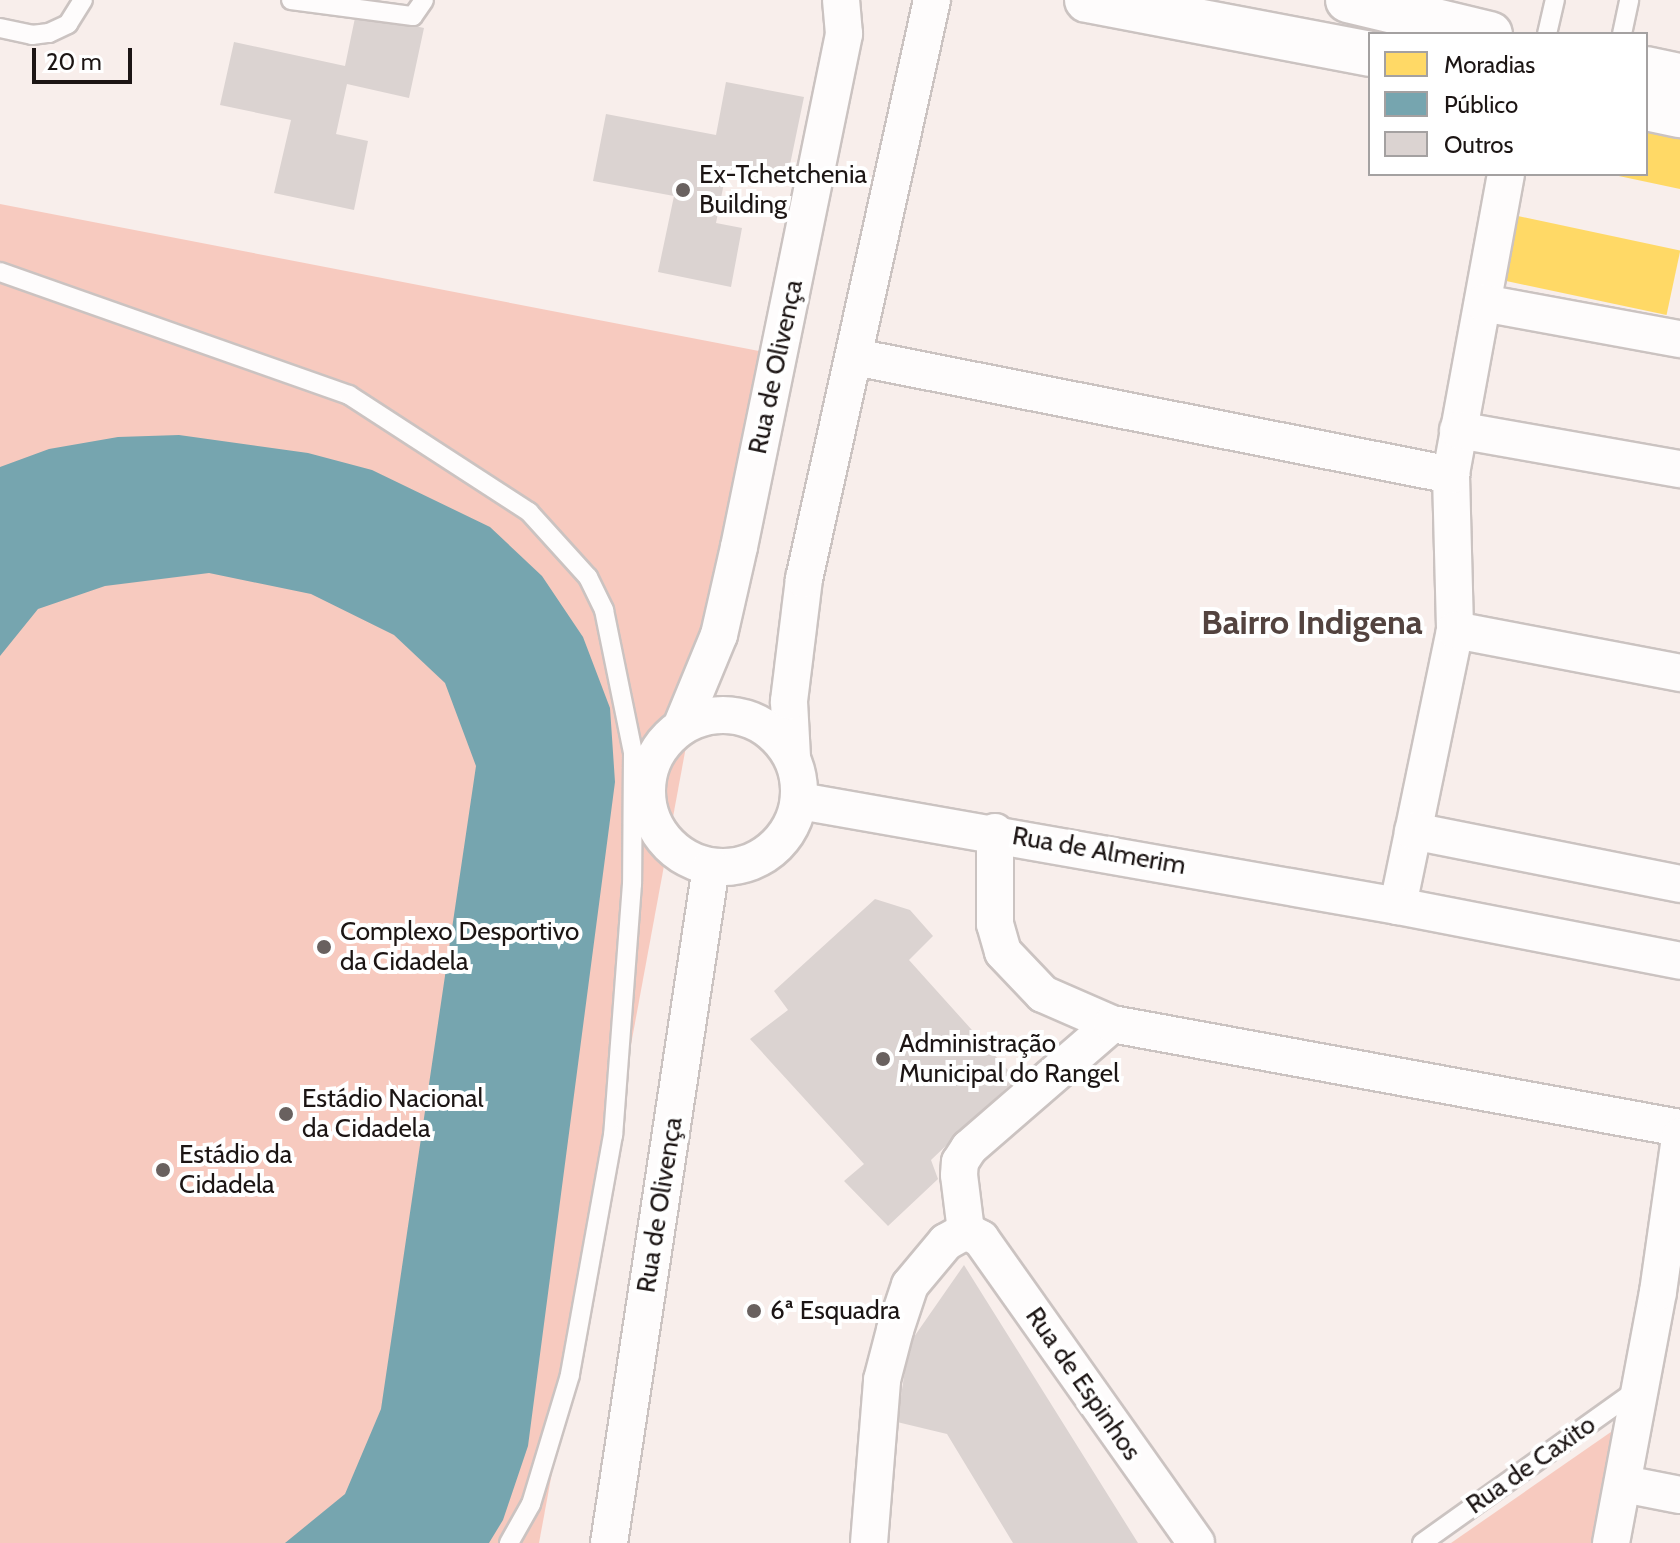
<!DOCTYPE html>
<html>
<head>
<meta charset="utf-8">
<style>
	body { margin:0 }
	#map { position:relative; width:1680px; height:1543px; overflow:hidden; background:#f8eeeb; font-family:Cabin,sans-serif }
	div>[style] { position:absolute }
	.green>* { inset:0; background:#f7cabf }
	.homes>* { inset:0; background:#ffd966; transform-origin:0 0 }
	.public>* { inset:0; background:#76a5af }
	.building>* { inset:0; background:#dbd3d1 }
	.roads { filter:drop-shadow(2px 0 #cbc3c1) drop-shadow(-2px 0 #cbc3c1) drop-shadow(0 2px #cbc3c1) drop-shadow(0 -2px #cbc3c1) }
	.lane>* { height:18px; margin:-9px; padding:0 9px; transform-origin:9px; border-radius:9px; background:#fefcfc }
	.street>* { height:36px; margin:-18px; padding:0 18px; transform-origin:18px; border-radius:18px; background:#fefcfc }
	.street>.ring { margin:-18px; padding:0; box-sizing:content-box; background:none; border:36px solid #fefcfc; border-radius:50% }
	.secondary>* { height:44px; margin:-22px; padding:0 22px; transform-origin:22px; border-radius:22px; background:#fefcfc }
	.dots>* { width:22px; height:22px; translate:-50% -50%; box-sizing:border-box; border:4px solid #fff; border-radius:50% }
	span { translate:-50% -50%; white-space:nowrap; text-align:center; line-height:1.15; -webkit-text-stroke:8px #fff; paint-order:stroke }
	.poi-label { font-size:26px; color:#1c1514 }
	.left { translate:0 -50%; text-align:left }
	.street-label { font-size:26px; color:#1c1514 }
	.district-label { font-size:34px; color:#53433f; font-weight:700 }
	.legend { position:absolute; left:1368px; top:32px; width:280px; height:144px; box-sizing:border-box; background:#fff; border:2px solid #a4a1a1; margin:0; padding:10px 14px; list-style:none; font-size:24px; color:#1c1514 }
	.legend li { display:flex; align-items:center; gap:16px; height:40px }
	.legend b { width:40px; border:2px solid #a4a1a1 }
	.scale { position:absolute; left:32px; top:48px; width:100px; height:36px; box-sizing:border-box; border:4px solid #1c1514; border-top:0; padding-left:10px; font-size:24px; line-height:28px; white-space:nowrap; color:#1c1514; -webkit-text-stroke:6px #fff; paint-order:stroke }
</style>
</head>
<body>
<div id="map">
	<div class="green">
		<div style="clip-path:polygon(0 204px,759px 351px,539px 1543px,0 1543px)"></div>
		<div style="clip-path:polygon(1621px 1425px,1593px 1543px,1451px 1543px)"></div>
	</div>
	<div class="homes">
		<div style="clip-path:polygon(1646px 126px,1680px 133px,1680px 189px,1614px 175px,1646px 174px)"></div>
		<div style="left:1513px;top:215px;width:171px;height:66px;rotate:12deg"></div>
	</div>
	<div class="public">
		<div style="clip-path:polygon(179px 435px,308px 453px,372px 470px,490px 527px,542px 576px,583px 637px,610px 708px,615px 782px,528px 1446px,503px 1520px,489px 1543px,285px 1543px,345px 1494px,381px 1409px,476px 766px,445px 683px,394px 635px,311px 594px,209px 573px,105px 586px,38px 609px,0 656px,0 467px,49px 449px,118px 437px)"></div>
	</div>
	<div class="building">
		<div style="clip-path:polygon(356px 13px,424px 28px,409px 98px,347px 84px,336px 134px,368px 141px,354px 210px,274px 193px,291px 120px,220px 105px,234px 42px,345px 66px)"></div>
		<div style="clip-path:polygon(726px 82px,804px 97px,786px 184px,726px 173px,716px 223px,742px 228px,731px 287px,658px 272px,674px 196px,593px 181px,606px 114px,716px 135px)"></div>
		<div style="clip-path:polygon(875px 899px,910px 910px,933px 936px,909px 960px,1016px 1079px,931px 1160px,938px 1179px,888px 1226px,844px 1181px,864px 1164px,750px 1039px,788px 1010px,774px 991px)"></div>
		<div style="clip-path:polygon(964px 1265px,1138px 1543px,1013px 1543px,947px 1434px,897px 1422px,909px 1344px)"></div>
	</div>
	<div class="roads">
		<div class="lane">
			<div style="left:291px;top:0;width:123px;rotate:7.5deg"></div>
			<div style="left:413px;top:16px;width:19px;rotate:-55deg"></div>
			<div style="left:0;top:28px;width:33px;rotate:12deg"></div>
			<div style="left:32px;top:35px;width:17px;rotate:-7deg"></div>
			<div style="left:49px;top:33px;width:21px;rotate:-25deg"></div>
			<div style="left:68px;top:24px;width:28px;rotate:-58deg"></div>
			<div style="left:1547px;top:34px;width:35px;rotate:-77deg"></div>
			<div style="left:1622px;top:34px;width:35px;rotate:-78deg"></div>
			<div style="left:0;top:272px;width:370px;rotate:19.4deg"></div>
			<div style="left:349px;top:395px;width:215px;rotate:33deg"></div>
			<div style="left:529px;top:512px;width:88px;rotate:47.8deg"></div>
			<div style="left:588px;top:577px;width:37px;rotate:64deg"></div>
			<div style="left:604px;top:610px;width:146px;rotate:78.5deg"></div>
			<div style="left:633px;top:753px;width:131px;rotate:90.4deg"></div>
			<div style="left:632px;top:884px;width:252px;rotate:94.3deg"></div>
			<div style="left:613px;top:1135px;width:244px;rotate:100.2deg"></div>
			<div style="left:570px;top:1375px;width:135px;rotate:106.8deg"></div>
			<div style="left:531px;top:1504px;width:45px;rotate:119.4deg"></div>
			<div style="left:1422px;top:1543px;width:265px;rotate:-35.5deg"></div>
		</div>
		<div class="street">
			<div style="left:1506px;top:174px;width:306px;rotate:100.4deg"></div>
			<div style="left:1451px;top:475px;width:155px;rotate:88.5deg"></div>
			<div style="left:1455px;top:630px;width:282px;rotate:101.7deg"></div>
			<div style="left:1398px;top:906px;width:287px;rotate:11deg"></div>
			<div style="left:1483px;top:303px;width:200px;rotate:10.4deg"></div>
			<div style="left:855px;top:357px;width:608px;rotate:11.2deg"></div>
			<div style="left:1458px;top:430px;width:225px;rotate:10deg"></div>
			<div style="left:1455px;top:630px;width:229px;rotate:10.8deg"></div>
			<div class="ring" style="left:647px;top:715px;width:116px;height:116px"></div>
			<div style="left:681px;top:727px;width:100px;rotate:-67.6deg"></div>
			<div style="left:719px;top:635px;width:90px;rotate:-77.2deg"></div>
			<div style="left:739px;top:547px;width:524px;rotate:-78.43deg"></div>
			<div style="left:844px;top:34px;width:34px;rotate:-95deg"></div>
			<div style="left:792px;top:757px;width:56px;rotate:-93.1deg"></div>
			<div style="left:789px;top:701px;width:123px;rotate:-83deg"></div>
			<div style="left:804px;top:579px;width:593px;rotate:-77.53deg"></div>
			<div style="left:800px;top:801px;width:607px;rotate:9.96deg"></div>
			<div style="left:1413px;top:831px;width:272px;rotate:11.2deg"></div>
			<div style="left:995px;top:832px;width:92px;rotate:90deg"></div>
			<div style="left:995px;top:924px;width:29px;rotate:74deg"></div>
			<div style="left:1003px;top:952px;width:58px;rotate:46.4deg"></div>
			<div style="left:1043px;top:994px;width:75px;rotate:23.5deg"></div>
			<div style="left:966px;top:1231px;width:56px;rotate:-97.1deg"></div>
			<div style="left:959px;top:1175px;width:13px;rotate:-86deg"></div>
			<div style="left:960px;top:1162px;width:17px;rotate:-57deg"></div>
			<div style="left:969px;top:1148px;width:189px;rotate:-40.9deg"></div>
			<div style="left:1112px;top:1024px;width:577px;rotate:10.38deg"></div>
			<div style="left:966px;top:1231px;width:17px;rotate:28deg"></div>
			<div style="left:981px;top:1239px;width:372px;rotate:54.7deg"></div>
			<div style="left:1624px;top:1484px;width:57px;rotate:11.1deg"></div>
			<div style="left:609px;top:1543px;width:684px;rotate:-81.42deg"></div>
			<div style="left:869px;top:1543px;width:164px;rotate:-85.4deg"></div>
			<div style="left:882px;top:1380px;width:52px;rotate:-75.4deg"></div>
			<div style="left:895px;top:1330px;width:47px;rotate:-71.6deg"></div>
			<div style="left:910px;top:1285px;width:56px;rotate:-50.1deg"></div>
			<div style="left:946px;top:1242px;width:23px;rotate:-29deg"></div>
			<div style="left:1611px;top:1543px;width:255px;rotate:-79.4deg"></div>
			<div style="left:1658px;top:1292px;width:157px;rotate:-81.9deg"></div>
		</div>
		<div class="secondary">
			<div style="left:1087px;top:0;width:288px;rotate:10.8deg"></div>
			<div style="left:1348px;top:0;width:146px;rotate:13.5deg"></div>
			<div style="left:1646px;top:69px;width:35px;rotate:12deg"></div>
			<div style="left:1646px;top:108px;width:35px;rotate:12deg"></div>
		</div>
	</div>
	<div class="dots">
		<div style="left:683px;top:190px;background:#69615f"></div>
		<div style="left:324px;top:947px;background:#69615f"></div>
		<div style="left:883px;top:1059px;background:#69615f"></div>
		<div style="left:286px;top:1114px;background:#69615f"></div>
		<div style="left:163px;top:1170px;background:#69615f"></div>
		<div style="left:754px;top:1311px;background:#69615f"></div>
	</div>
	<div class="poi-label">
		<span class="left" style="left:699px;top:190px">Ex-Tchetchenia<br>Building</span>
		<span class="left" style="left:340px;top:947px">Complexo Desportivo<br>da Cidadela</span>
		<span class="left" style="left:899px;top:1059px">Administração<br>Municipal do Rangel</span>
		<span class="left" style="left:302px;top:1114px">Estádio Nacional<br>da Cidadela</span>
		<span class="left" style="left:179px;top:1170px">Estádio da<br>Cidadela</span>
		<span class="left" style="left:770px;top:1311px">6ª Esquadra</span>
	</div>
	<div class="street-label">
		<span style="left:776px;top:367px;rotate:-78deg">Rua de Olivença</span>
		<span style="left:1099px;top:851px;rotate:10deg">Rua de Almerim</span>
		<span style="left:660px;top:1205px;rotate:-81deg">Rua de Olivença</span>
		<span style="left:1083px;top:1384px;rotate:55deg">Rua de Espinhos</span>
		<span style="left:1531px;top:1465px;rotate:-35deg">Rua de Caxito</span>
	</div>
	<div class="district-label">
		<span style="left:1312px;top:623px">Bairro Indigena</span>
	</div>
	<ul class="legend">
	<li><b style="height:22px;background:#ffd966"></b>Moradias</li>
	<li><b style="height:22px;background:#76a5af"></b>Público</li>
	<li><b style="height:22px;background:#dbd3d1"></b>Outros</li>
	</ul>
	<div class="scale">20 m</div>
</div>
</body>
</html>
